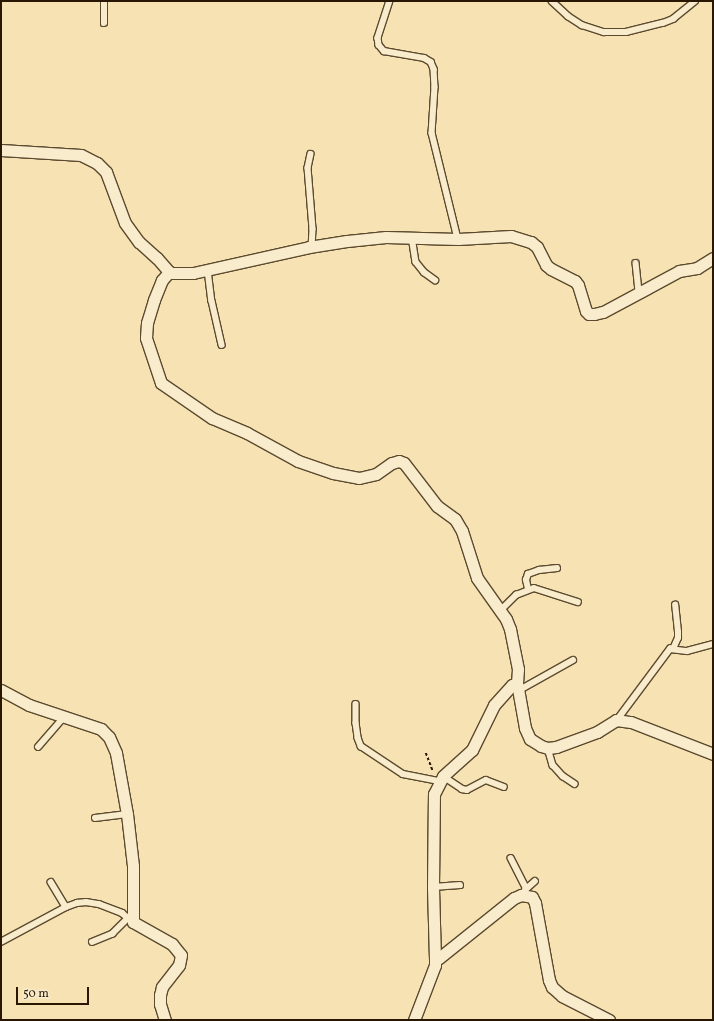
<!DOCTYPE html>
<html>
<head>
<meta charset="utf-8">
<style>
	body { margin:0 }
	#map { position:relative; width:714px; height:1021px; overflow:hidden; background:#f6e2b2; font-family:Vollkorn,serif }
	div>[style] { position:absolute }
	.path>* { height:1.5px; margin-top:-0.75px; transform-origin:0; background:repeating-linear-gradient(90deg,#291702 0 3px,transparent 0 5px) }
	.roads { filter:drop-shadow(1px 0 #5c4a2e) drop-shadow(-1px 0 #5c4a2e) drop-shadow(0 1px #5c4a2e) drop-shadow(0 -1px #5c4a2e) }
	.service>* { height:5.5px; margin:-2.75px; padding:0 2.75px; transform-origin:2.75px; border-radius:2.75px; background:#f9eccd }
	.minor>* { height:11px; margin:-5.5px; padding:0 5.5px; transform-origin:5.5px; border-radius:5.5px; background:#f9eccd }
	span { translate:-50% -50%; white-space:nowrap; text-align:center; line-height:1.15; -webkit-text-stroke:3px #f9eccd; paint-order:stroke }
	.frame { position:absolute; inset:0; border:2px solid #291702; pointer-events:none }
	.scale { position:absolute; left:16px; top:987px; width:73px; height:18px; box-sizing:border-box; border:2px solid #291702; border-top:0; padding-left:5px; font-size:12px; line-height:14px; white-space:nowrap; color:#291702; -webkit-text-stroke:3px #f9eccd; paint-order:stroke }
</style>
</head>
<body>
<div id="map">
	<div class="path">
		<div style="left:426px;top:753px;width:19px;rotate:69deg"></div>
	</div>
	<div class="roads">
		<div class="service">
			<div style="left:104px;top:1px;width:22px;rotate:90deg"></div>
			<div style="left:390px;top:1px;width:39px;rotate:108deg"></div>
			<div style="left:378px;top:38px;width:7px;rotate:82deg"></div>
			<div style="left:379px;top:45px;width:8px;rotate:50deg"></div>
			<div style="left:384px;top:51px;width:41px;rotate:9.9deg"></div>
			<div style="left:424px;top:58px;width:8px;rotate:30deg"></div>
			<div style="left:431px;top:62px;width:8px;rotate:67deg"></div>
			<div style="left:434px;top:69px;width:18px;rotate:87deg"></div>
			<div style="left:435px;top:87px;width:46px;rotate:93.7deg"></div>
			<div style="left:432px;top:133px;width:109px;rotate:76.2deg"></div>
			<div style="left:552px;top:1px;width:22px;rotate:43deg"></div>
			<div style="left:568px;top:16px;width:17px;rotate:33deg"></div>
			<div style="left:582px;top:25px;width:23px;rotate:18deg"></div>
			<div style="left:604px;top:32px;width:22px"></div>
			<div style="left:626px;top:32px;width:38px;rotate:-14deg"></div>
			<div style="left:663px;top:23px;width:11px;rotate:-22deg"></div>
			<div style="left:673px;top:19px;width:28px;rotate:-39deg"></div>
			<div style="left:311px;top:154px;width:14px;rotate:102deg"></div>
			<div style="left:308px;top:168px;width:61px;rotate:85.3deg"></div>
			<div style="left:313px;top:229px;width:18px;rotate:93deg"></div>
			<div style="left:412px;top:237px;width:25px;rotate:81deg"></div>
			<div style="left:416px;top:262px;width:13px;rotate:51deg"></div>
			<div style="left:424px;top:272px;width:14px;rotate:36deg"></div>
			<div style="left:636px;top:263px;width:29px;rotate:84deg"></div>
			<div style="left:208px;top:270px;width:31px;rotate:83deg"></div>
			<div style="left:212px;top:301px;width:45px;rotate:77.2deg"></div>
			<div style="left:528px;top:589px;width:9px;rotate:-103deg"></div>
			<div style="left:526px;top:580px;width:6px;rotate:-72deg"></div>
			<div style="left:528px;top:574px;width:12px;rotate:-20deg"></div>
			<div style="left:539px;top:570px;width:18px;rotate:-6deg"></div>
			<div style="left:500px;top:611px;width:23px;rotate:-45deg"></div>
			<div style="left:516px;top:595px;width:19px;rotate:-21deg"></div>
			<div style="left:534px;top:588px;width:46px;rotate:17.7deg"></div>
			<div style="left:673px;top:649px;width:12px;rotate:-66deg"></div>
			<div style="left:678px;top:638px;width:6px;rotate:-90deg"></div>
			<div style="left:678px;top:632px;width:27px;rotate:-96deg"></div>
			<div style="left:518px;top:691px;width:63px;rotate:-29.4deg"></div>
			<div style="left:356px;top:704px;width:19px;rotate:90deg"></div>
			<div style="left:356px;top:723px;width:15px;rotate:82deg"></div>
			<div style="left:358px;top:738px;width:9px;rotate:69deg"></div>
			<div style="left:361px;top:746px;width:50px;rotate:33.7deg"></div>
			<div style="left:403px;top:774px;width:38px;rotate:11deg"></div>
			<div style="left:617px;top:720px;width:89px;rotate:-53.3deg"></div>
			<div style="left:670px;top:649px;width:17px;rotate:7deg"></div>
			<div style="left:687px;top:651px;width:27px;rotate:-15deg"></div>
			<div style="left:38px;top:747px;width:40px;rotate:-49deg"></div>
			<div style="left:548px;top:748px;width:18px;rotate:74deg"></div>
			<div style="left:553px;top:765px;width:15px;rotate:48deg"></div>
			<div style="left:563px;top:776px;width:14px;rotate:34deg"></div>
			<div style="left:443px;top:776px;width:23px;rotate:34deg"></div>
			<div style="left:462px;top:789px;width:5px;rotate:11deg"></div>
			<div style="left:467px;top:790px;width:21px;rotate:-28deg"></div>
			<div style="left:486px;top:780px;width:19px;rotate:21deg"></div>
			<div style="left:95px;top:818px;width:32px;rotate:-7deg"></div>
			<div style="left:511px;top:858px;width:34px;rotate:63deg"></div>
			<div style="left:51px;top:882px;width:29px;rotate:59deg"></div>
			<div style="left:433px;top:887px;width:27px;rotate:-4deg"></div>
			<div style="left:525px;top:890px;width:13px;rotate:-42deg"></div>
			<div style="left:1px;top:942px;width:74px;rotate:-28.3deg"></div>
			<div style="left:66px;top:907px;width:12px;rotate:-20deg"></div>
			<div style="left:77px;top:903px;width:9px;rotate:-6deg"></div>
			<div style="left:86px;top:902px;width:13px;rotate:9deg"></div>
			<div style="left:99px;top:904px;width:25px;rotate:21deg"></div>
			<div style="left:122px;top:913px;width:13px;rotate:39deg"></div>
			<div style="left:92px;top:942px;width:22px;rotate:-22deg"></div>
			<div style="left:112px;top:934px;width:24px;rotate:-45deg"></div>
		</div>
		<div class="minor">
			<div style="left:1px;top:150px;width:80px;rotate:3.6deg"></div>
			<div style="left:81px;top:155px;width:18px;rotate:27deg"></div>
			<div style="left:97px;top:163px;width:13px;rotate:45deg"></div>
			<div style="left:106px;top:172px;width:54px;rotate:69.6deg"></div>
			<div style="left:125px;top:223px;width:24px;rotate:54deg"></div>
			<div style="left:139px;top:242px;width:24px;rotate:42deg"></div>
			<div style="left:157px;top:258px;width:18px;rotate:49deg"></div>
			<div style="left:169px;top:272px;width:4px;rotate:14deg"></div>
			<div style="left:173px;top:273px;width:20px"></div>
			<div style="left:193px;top:273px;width:119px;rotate:-12.6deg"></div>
			<div style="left:309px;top:247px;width:38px;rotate:-9deg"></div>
			<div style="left:347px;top:241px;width:39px;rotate:-6deg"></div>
			<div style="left:386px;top:237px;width:72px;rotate:1.6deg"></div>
			<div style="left:458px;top:239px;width:53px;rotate:-3.2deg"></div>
			<div style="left:511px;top:236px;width:21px;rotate:17deg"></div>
			<div style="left:531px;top:242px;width:8px;rotate:40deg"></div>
			<div style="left:537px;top:247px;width:20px;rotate:63deg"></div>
			<div style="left:546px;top:265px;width:6px;rotate:39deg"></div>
			<div style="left:551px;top:269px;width:27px;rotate:27deg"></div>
			<div style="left:575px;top:281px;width:5px;rotate:53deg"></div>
			<div style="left:578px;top:285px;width:27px;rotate:73deg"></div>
			<div style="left:586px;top:311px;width:4px;rotate:45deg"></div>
			<div style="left:589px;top:314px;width:5px"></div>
			<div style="left:594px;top:314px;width:9px;rotate:-13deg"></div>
			<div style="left:603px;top:312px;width:86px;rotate:-28.3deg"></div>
			<div style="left:679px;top:271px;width:18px;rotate:-9deg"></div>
			<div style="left:697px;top:268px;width:19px;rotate:-32deg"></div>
			<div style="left:169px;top:272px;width:11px;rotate:131deg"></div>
			<div style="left:162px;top:280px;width:22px;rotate:112deg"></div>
			<div style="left:154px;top:300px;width:24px;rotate:107deg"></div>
			<div style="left:147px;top:323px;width:15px;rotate:94deg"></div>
			<div style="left:146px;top:338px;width:47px;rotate:71.6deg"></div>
			<div style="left:161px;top:383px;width:62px;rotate:34.5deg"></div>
			<div style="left:212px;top:418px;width:38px;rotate:23deg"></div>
			<div style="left:247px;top:433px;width:58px;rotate:28.8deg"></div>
			<div style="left:298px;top:461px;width:37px;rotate:19deg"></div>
			<div style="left:333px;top:473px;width:26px;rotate:11deg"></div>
			<div style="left:359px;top:478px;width:17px;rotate:-13deg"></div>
			<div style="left:376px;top:474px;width:19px;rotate:-35deg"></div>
			<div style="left:392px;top:463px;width:7px;rotate:-16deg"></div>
			<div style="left:399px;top:461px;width:5px;rotate:22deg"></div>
			<div style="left:404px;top:463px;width:54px;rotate:52.5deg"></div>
			<div style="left:437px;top:506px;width:22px;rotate:36deg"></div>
			<div style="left:455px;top:519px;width:14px;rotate:60deg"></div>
			<div style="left:462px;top:531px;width:49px;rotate:72.3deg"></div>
			<div style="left:477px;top:578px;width:50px;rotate:54.7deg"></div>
			<div style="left:506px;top:619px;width:11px;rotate:68deg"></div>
			<div style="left:510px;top:629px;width:41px;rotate:78.7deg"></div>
			<div style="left:518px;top:669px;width:14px;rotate:94deg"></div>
			<div style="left:1px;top:690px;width:32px;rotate:28deg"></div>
			<div style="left:29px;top:705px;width:76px;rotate:18.4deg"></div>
			<div style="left:101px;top:729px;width:11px;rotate:45deg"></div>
			<div style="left:109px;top:737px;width:17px;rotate:66deg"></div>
			<div style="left:116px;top:753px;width:62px;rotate:79.8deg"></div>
			<div style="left:127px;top:814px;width:52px;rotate:83.4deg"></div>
			<div style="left:133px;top:866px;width:56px;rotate:90deg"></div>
			<div style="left:133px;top:922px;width:45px;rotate:29.4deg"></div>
			<div style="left:172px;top:944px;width:14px;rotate:51deg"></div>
			<div style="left:181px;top:955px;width:10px;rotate:101deg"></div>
			<div style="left:179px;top:965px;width:28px;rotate:128deg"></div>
			<div style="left:162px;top:987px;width:8px;rotate:104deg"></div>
			<div style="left:160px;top:995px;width:9px;rotate:90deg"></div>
			<div style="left:160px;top:1004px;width:17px;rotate:73deg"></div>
			<div style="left:435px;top:959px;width:72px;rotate:-91.6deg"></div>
			<div style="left:433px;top:887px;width:93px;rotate:-89.4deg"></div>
			<div style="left:434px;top:794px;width:20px;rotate:-63deg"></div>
			<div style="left:443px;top:776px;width:39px;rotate:-42deg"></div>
			<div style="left:472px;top:750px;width:50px;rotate:-63.9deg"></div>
			<div style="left:494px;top:705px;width:27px;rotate:-48deg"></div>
			<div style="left:512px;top:685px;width:5px;rotate:-22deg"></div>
			<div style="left:517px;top:683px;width:46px;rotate:79.9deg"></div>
			<div style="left:525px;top:728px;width:12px;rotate:66deg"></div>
			<div style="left:530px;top:739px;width:13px;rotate:32deg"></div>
			<div style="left:541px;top:746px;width:7px;rotate:16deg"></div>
			<div style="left:548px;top:748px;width:8px;rotate:-7deg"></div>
			<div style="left:556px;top:747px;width:44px;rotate:-20.1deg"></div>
			<div style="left:597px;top:732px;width:22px;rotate:-32deg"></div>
			<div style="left:616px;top:720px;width:15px;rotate:8deg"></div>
			<div style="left:631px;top:722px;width:88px;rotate:21.3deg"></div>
			<div style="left:414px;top:1020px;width:59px;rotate:-69.1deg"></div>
			<div style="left:435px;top:965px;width:6px;rotate:-90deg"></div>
			<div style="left:435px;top:959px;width:4px;rotate:-14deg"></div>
			<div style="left:439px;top:958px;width:96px;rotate:-38.7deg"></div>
			<div style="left:514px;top:898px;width:8px;rotate:-23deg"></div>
			<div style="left:521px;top:895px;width:11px;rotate:10deg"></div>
			<div style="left:532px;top:897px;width:7px;rotate:63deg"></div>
			<div style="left:535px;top:903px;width:78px;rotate:79.7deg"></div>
			<div style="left:549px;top:980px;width:8px;rotate:67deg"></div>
			<div style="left:552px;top:987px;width:13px;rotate:42deg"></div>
			<div style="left:562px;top:996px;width:53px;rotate:27.1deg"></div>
		</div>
	</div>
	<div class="frame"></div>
	<div class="scale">50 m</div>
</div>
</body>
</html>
